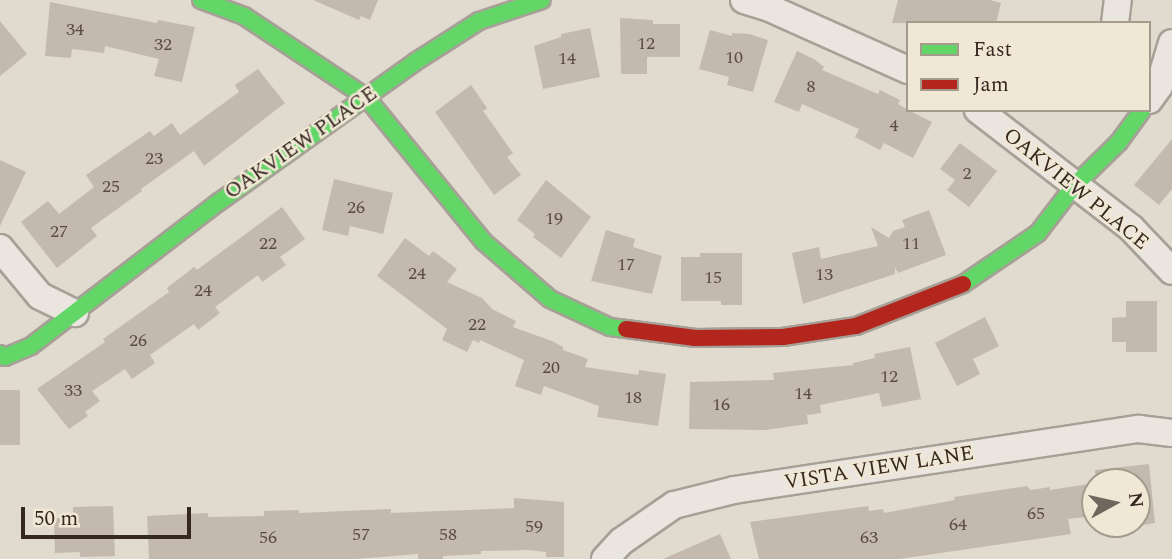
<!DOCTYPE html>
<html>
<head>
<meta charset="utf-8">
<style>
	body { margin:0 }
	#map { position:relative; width:1172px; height:559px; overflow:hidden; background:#e1dace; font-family:Spectral,serif }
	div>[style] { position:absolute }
	.building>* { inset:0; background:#c4b9af; transform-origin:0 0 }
	.roads { filter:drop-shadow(2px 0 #a6a097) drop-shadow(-2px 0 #a6a097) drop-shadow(0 2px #a6a097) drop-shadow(0 -2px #a6a097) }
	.street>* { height:26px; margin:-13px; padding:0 13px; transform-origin:13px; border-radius:13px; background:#eae6df }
	.fast>* { height:16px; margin:-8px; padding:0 8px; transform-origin:8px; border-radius:8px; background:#63d668 }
	.jam>* { height:16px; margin:-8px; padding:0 8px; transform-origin:8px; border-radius:8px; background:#b3261e }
	span { translate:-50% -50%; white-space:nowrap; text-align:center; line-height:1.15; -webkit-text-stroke:5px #f1e7d5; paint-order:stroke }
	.number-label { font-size:18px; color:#584c44 }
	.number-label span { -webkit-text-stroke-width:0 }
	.street-label { font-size:21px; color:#342820 }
	.legend { position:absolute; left:906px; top:21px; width:245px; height:91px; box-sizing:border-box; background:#f1e7d5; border:2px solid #a59b8d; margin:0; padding:9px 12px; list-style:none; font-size:21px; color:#342820 }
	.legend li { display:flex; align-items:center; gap:14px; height:35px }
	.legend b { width:35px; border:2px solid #a59b8d }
	.north { position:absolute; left:1081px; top:468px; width:70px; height:70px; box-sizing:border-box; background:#f1e7d5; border:2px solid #a59b8d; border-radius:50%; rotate:82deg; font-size:19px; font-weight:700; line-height:28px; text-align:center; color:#342820 }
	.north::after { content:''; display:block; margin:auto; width:24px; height:32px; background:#71665d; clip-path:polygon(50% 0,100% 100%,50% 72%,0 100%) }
	.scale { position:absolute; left:21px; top:507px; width:170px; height:32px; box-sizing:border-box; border:4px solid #342820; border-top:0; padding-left:9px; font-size:21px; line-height:24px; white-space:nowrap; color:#342820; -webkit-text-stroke:5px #f1e7d5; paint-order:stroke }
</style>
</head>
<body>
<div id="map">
	<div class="building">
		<div style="clip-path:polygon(313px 0,378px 0,370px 20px,361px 16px,359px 20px)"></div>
		<div style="clip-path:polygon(898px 0,990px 0,1001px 3px,996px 23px,892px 23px)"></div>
		<div style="clip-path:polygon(50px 2px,157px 23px,158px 20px,195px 27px,182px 82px,154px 76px,159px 59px,105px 46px,104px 53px,72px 49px,71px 58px,45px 56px)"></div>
		<div style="clip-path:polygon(620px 18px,653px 20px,653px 24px,680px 24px,680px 57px,647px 57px,647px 74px,621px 74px)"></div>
		<div style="clip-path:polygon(0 21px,27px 54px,0 76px)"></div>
		<div style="clip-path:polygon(590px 28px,600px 77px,543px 89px,534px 46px,561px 37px,561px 34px)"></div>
		<div style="clip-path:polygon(710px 30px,732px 36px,732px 33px,749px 34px,768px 40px,753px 92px,727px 85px,729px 77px,699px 69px)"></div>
		<div style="clip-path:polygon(797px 51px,814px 59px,824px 67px,822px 70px,878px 94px,880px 90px,900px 100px,898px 104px,908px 110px,932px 122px,913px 158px,884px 143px,880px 150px,855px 137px,859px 129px,802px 104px,799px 112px,774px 102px)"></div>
		<div style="clip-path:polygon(258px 69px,285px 103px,204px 166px,194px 151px,141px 189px,142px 191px,91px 228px,97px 236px,57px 268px,21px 222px,48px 201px,59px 214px,94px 187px,86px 175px,150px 131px,154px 136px,172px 123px,180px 135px,239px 92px,235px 85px)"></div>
		<div style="clip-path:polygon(471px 85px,487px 108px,483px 111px,513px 153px,507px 157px,521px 175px,494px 195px,435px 112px)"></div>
		<div style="clip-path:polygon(1172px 139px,1172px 189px,1159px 205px,1134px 185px)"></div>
		<div style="clip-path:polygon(960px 143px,997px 171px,969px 207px,947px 190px,955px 180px,940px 169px)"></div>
		<div style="clip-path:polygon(0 160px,26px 172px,0 226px)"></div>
		<div style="clip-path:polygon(334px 179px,393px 193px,383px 234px,350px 226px,348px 236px,322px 230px)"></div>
		<div style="clip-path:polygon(546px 180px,591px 217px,561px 258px,533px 237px,535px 234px,517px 220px)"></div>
		<div style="clip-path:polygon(282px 207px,305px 239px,280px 257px,286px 265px,262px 282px,258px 275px,215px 307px,220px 313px,198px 330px,194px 324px,150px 355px,155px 363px,132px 379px,125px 369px,92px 391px,100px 401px,85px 412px,88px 416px,69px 429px,37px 389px,105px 342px,103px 339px,169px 292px,167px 288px,194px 267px,197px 270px)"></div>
		<div style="clip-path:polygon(929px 210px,946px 255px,898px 273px,895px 267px,895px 274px,803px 304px,792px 253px,819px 247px,821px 259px,878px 246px,871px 227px,889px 238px,893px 231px,905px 227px,902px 220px)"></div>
		<div style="clip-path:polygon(606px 230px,635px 239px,633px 247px,662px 256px,652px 294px,591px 281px)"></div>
		<div style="clip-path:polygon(405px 238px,429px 256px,433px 251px,457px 269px,447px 282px,482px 298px,492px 309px,516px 321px,513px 327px,552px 341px,563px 347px,563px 350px,588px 359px,585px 367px,638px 375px,639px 370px,666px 374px,658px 426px,597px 417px,599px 406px,544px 386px,541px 395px,515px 386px,524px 360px,480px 340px,479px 343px,473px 340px,467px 352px,442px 340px,447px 329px,377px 276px)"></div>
		<div style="clip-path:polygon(700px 253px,742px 253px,742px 305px,721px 305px,721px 301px,681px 301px,681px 257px,700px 257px)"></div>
		<div style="clip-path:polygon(1126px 301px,1157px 301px,1157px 352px,1126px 352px,1126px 342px,1112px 342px,1112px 318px,1126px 317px)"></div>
		<div style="clip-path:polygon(985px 317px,999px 346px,973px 359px,980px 374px,957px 386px,935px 343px)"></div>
		<div style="clip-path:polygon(910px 347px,921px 399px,882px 407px,879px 393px,820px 405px,821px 413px,807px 415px,808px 424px,765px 430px,689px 429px,690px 382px,774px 380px,773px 373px,853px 365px,853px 363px,875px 358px,874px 354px)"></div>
		<div style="left:0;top:390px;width:20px;height:55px"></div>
		<div style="clip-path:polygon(1149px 464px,1155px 523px,1137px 526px,1137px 482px,1096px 482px,1095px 470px)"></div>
		<div style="clip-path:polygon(1095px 483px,1095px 516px,1068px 519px,1071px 534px,899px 559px,759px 559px,750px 522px,868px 506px,869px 511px,883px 509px,884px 513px,955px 500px,954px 497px,1027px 486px,1031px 490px,1050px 487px,1050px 490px)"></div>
		<div style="clip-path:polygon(514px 498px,564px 502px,564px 557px,546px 557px,546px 552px,528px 550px,481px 551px,481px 554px,443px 556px,443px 559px,418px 559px,418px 554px,357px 559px,149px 559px,147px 516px,208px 513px,208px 517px,264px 516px,264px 511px,299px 510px,299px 513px,391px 509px,391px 513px,514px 508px)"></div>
		<div style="clip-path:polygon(113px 506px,115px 556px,80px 557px,80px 552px,55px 553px,54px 518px,73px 518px,73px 507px)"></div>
		<div style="clip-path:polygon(720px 534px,731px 559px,663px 559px)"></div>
	</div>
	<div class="roads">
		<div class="street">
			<div style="left:744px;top:0;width:24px;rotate:17deg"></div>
			<div style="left:767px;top:7px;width:154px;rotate:24.1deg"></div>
			<div style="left:1115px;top:23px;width:23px;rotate:-83deg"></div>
			<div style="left:1149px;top:100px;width:17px;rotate:-54deg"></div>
			<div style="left:1159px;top:86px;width:45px;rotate:-73.2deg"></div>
			<div style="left:978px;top:110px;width:193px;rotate:37.6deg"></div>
			<div style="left:1131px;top:228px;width:59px;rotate:46.4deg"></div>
			<div style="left:0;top:248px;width:62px;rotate:50.2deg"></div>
			<div style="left:40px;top:296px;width:39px;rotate:26deg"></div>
			<div style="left:605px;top:559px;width:25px;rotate:-47deg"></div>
			<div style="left:622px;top:541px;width:63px;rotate:-34.7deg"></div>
			<div style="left:674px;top:505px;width:62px;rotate:-14deg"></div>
			<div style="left:734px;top:490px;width:410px;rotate:-8.6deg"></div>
			<div style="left:1139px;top:429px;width:33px;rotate:7deg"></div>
		</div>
		<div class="fast">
			<div style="left:201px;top:0;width:46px;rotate:20.4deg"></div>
			<div style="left:244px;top:16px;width:146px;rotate:33.6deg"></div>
			<div style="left:366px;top:97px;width:187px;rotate:50.9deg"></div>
			<div style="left:484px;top:242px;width:87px;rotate:40.8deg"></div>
			<div style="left:550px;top:299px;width:66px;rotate:25deg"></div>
			<div style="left:610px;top:327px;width:16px;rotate:7deg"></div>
			<div style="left:963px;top:284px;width:91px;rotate:-34.2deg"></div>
			<div style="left:1038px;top:233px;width:59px;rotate:-52.5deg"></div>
			<div style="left:1074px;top:186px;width:63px;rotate:-44.4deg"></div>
			<div style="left:1119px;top:142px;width:39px;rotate:-54deg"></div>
			<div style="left:0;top:354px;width:6px;rotate:31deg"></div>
			<div style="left:5px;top:357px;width:28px;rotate:-23deg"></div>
			<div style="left:31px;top:346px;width:237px;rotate:-37.5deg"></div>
			<div style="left:219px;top:202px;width:241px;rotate:-35.5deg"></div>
			<div style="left:415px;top:62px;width:76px;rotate:-32.6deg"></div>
			<div style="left:479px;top:21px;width:66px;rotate:-18.4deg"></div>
		</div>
		<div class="jam">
			<div style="left:626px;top:329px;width:70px;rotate:7.4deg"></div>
			<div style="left:695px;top:338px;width:88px;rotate:-0.7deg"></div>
			<div style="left:783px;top:337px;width:74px;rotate:-8.6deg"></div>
			<div style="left:856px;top:326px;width:115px;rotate:-21.4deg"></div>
		</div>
	</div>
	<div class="number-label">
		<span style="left:75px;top:30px">34</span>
		<span style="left:646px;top:44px">12</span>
		<span style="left:163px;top:45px">32</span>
		<span style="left:734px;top:58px">10</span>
		<span style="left:567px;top:59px">14</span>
		<span style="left:811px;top:87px">8</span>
		<span style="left:894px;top:126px">4</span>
		<span style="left:154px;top:159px">23</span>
		<span style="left:967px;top:174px">2</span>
		<span style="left:111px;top:187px">25</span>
		<span style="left:356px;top:208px">26</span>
		<span style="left:554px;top:219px">19</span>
		<span style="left:59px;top:232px">27</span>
		<span style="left:268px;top:244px">22</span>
		<span style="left:911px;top:244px">11</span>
		<span style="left:626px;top:265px">17</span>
		<span style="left:417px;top:274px">24</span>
		<span style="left:824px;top:275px">13</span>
		<span style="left:713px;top:278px">15</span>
		<span style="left:203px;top:291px">24</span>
		<span style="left:477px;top:325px">22</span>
		<span style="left:138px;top:341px">26</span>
		<span style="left:551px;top:368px">20</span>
		<span style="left:889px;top:377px">12</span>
		<span style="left:73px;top:391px">33</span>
		<span style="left:803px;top:394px">14</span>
		<span style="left:633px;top:398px">18</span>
		<span style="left:721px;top:405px">16</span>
		<span style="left:1036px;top:514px">65</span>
		<span style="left:958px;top:525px">64</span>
		<span style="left:534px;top:527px">59</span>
		<span style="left:361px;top:535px">57</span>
		<span style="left:448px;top:535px">58</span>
		<span style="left:268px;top:538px">56</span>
		<span style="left:869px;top:538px">63</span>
	</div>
	<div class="street-label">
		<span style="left:301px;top:143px;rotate:-35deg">OAKVIEW PLACE</span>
		<span style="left:1076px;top:189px;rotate:39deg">OAKVIEW PLACE</span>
		<span style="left:879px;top:468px;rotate:-9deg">VISTA VIEW LANE</span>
	</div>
	<ul class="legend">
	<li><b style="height:9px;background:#63d668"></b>Fast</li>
	<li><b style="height:9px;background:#b3261e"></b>Jam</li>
	</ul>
	<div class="north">N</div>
	<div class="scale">50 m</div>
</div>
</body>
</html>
